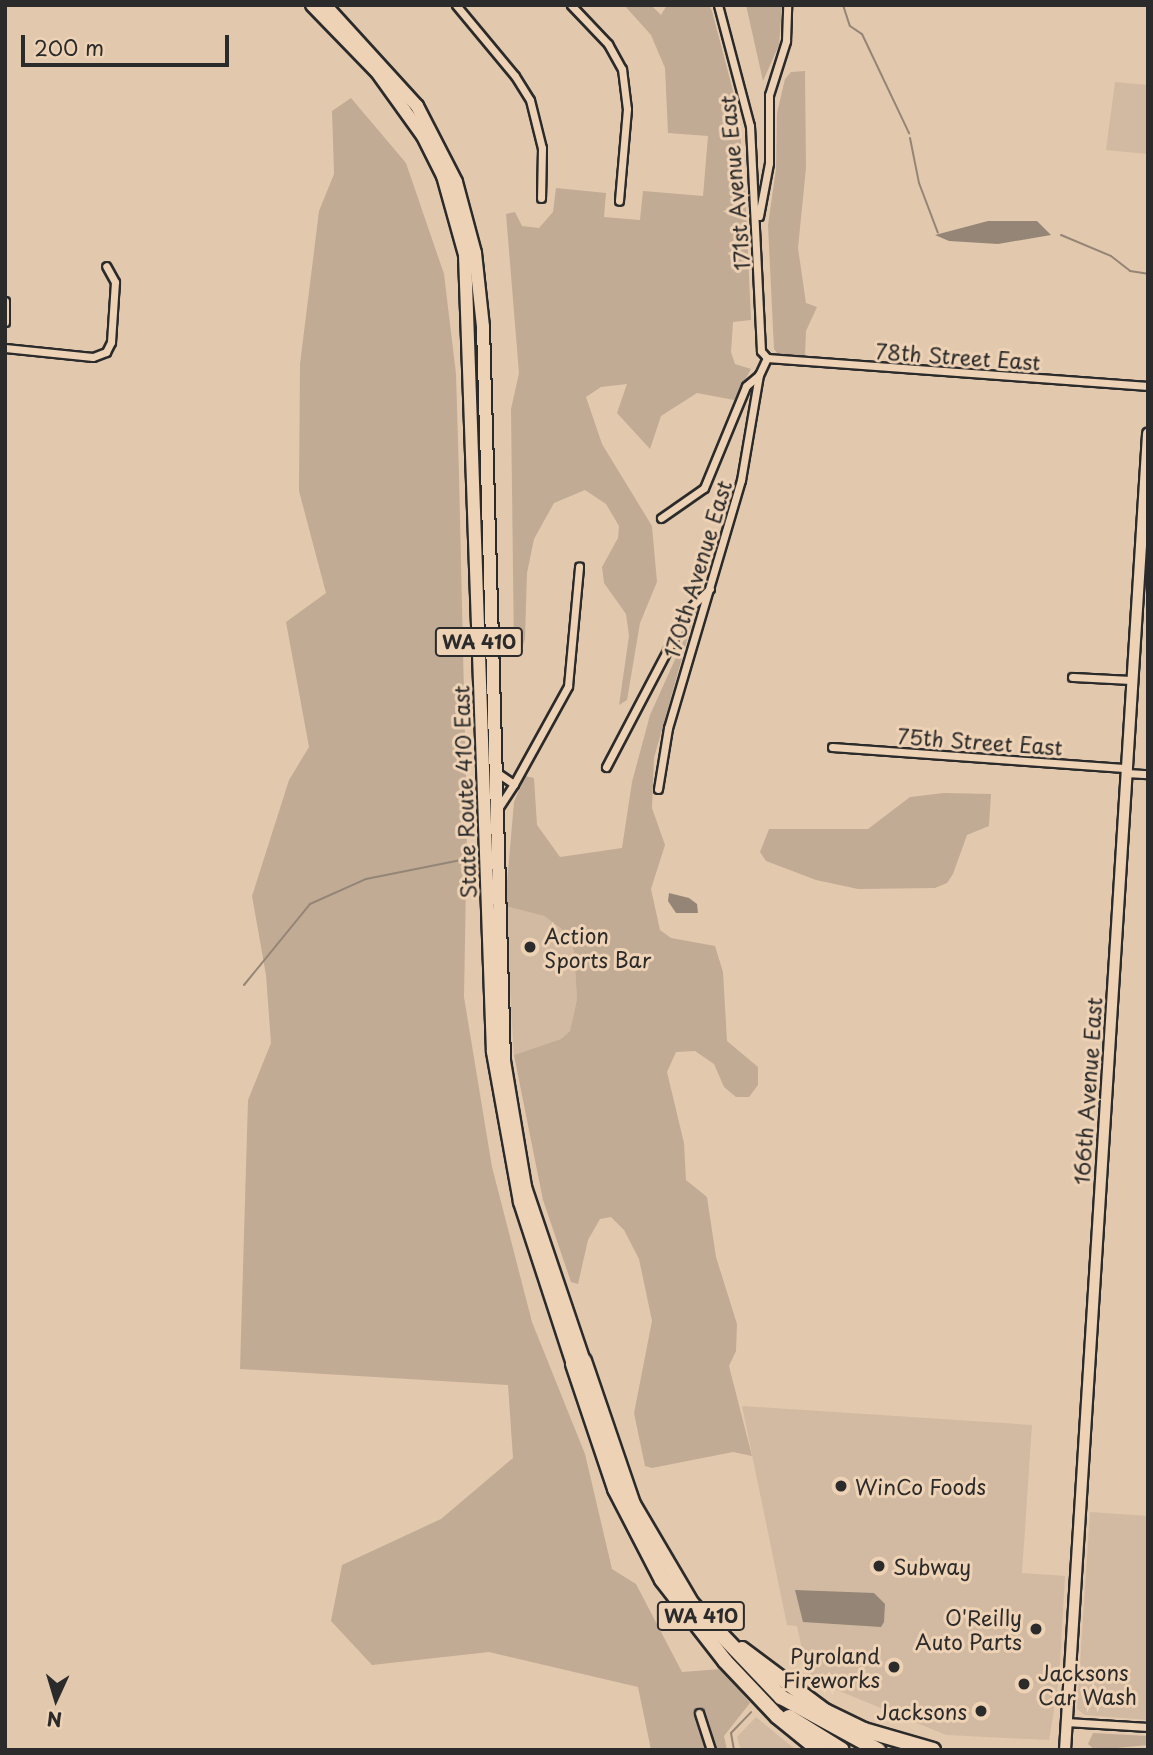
<!DOCTYPE html>
<html>
<head>
<meta charset="utf-8">
<style>
	body { margin:0 }
	#map { position:relative; width:1153px; height:1755px; overflow:hidden; background:#e2c8ad; font-family:"Playpen Sans",sans-serif }
	div>[style] { position:absolute }
	.built>* { inset:0; background:#d1baa1 }
	.green>* { inset:0; background:#c1ab95 }
	.water>* { inset:0; background:#958576 }
	.stream>* { height:2px; margin:-1px; padding:0 1px; transform-origin:1px; border-radius:1px; background:#958576 }
	.roads { filter:drop-shadow(2px 0 #2b2b2b) drop-shadow(-2px 0 #2b2b2b) drop-shadow(0 2px #2b2b2b) drop-shadow(0 -2px #2b2b2b) }
	.minor>* { height:7px; margin:-3.5px; padding:0 3.5px; transform-origin:3.5px; border-radius:3.5px; background:#eed2b5 }
	.tertiary>* { height:10px; margin:-5px; padding:0 5px; transform-origin:5px; border-radius:5px; background:#eed2b5 }
	.trunk>* { height:12px; margin:-6px; padding:0 6px; transform-origin:6px; border-radius:6px; background:#eed2b5 }
	.motorway>* { height:14px; margin:-7px; padding:0 7px; transform-origin:7px; border-radius:7px; background:#eed2b5 }
	.dots>* { width:19px; height:19px; translate:-50% -50%; box-sizing:border-box; border:4px solid #eed2b5; border-radius:50% }
	span { translate:-50% -50%; white-space:nowrap; text-align:center; line-height:1.15; -webkit-text-stroke:6px #eed2b5; paint-order:stroke }
	.shield-label span { padding:2px 5px; background:#eed2b5; border:2px solid; border-radius:5px; -webkit-text-stroke-width:0 }
	.shield-label { font-size:19px; color:#2b2b2b; font-weight:700 }
	.street-label { font-size:21px; color:#2b2b2b }
	.poi-label { font-size:21px; color:#2b2b2b }
	.left { translate:0 -50%; text-align:left }
	.right { translate:-100% -50%; text-align:right }
	.frame { position:absolute; inset:0; border:7px solid #2b2b2b; pointer-events:none }
	.north { position:absolute; left:21px; top:1664px; width:70px; height:70px; -webkit-text-stroke:5px #eed2b5; paint-order:stroke; rotate:184deg; font-size:19px; font-weight:700; line-height:28px; text-align:center; color:#2b2b2b }
	.north::after { content:''; display:block; margin:auto; width:24px; height:32px; background:#2b2b2b; clip-path:polygon(50% 0,100% 100%,50% 72%,0 100%) }
	.scale { position:absolute; left:21px; top:35px; width:208px; height:32px; box-sizing:border-box; border:4px solid #2b2b2b; border-top:0; padding-left:9px; font-size:21px; line-height:24px; white-space:nowrap; color:#2b2b2b; -webkit-text-stroke:5px #eed2b5; paint-order:stroke }
</style>
</head>
<body>
<div id="map">
	<div class="built">
		<div style="clip-path:polygon(1115px 82px,1148px 85px,1148px 154px,1106px 150px)"></div>
		<div style="clip-path:polygon(505px 906px,544px 916px,567px 933px,574px 953px,577px 999px,570px 1031px,561px 1039px,514px 1055px)"></div>
		<div style="clip-path:polygon(742px 1406px,1032px 1425px,1022px 1573px,1065px 1576px,1059px 1679px,1049px 1740px,946px 1735px,808px 1678px,797px 1626px,787px 1625px)"></div>
		<div style="clip-path:polygon(1090px 1512px,1148px 1516px,1148px 1720px,1085px 1715px,1077px 1709px)"></div>
		<div style="clip-path:polygon(756px 1717px,796px 1750px,741px 1750px,737px 1737px)"></div>
	</div>
	<div class="green">
		<div style="clip-path:polygon(624px 5px,651px 5px,661px 15px,667px 5px,709px 5px,712px 11px,738px 110px,745px 188px,751px 320px,733px 322px,731px 352px,735px 364px,751px 369px,734px 400px,697px 393px,661px 416px,650px 449px,617px 413px,627px 384px,601px 387px,586px 397px,602px 444px,652px 526px,657px 582px,640px 623px,627px 700px,619px 705px,629px 636px,626px 614px,604px 583px,602px 567px,618px 538px,619px 526px,606px 504px,585px 490px,554px 503px,534px 539px,527px 573px,525px 639px,521px 652px,514px 651px,511px 409px,519px 373px,506px 214px,515px 212px,522px 226px,539px 228px,553px 212px,556px 188px,606px 193px,604px 217px,640px 220px,643px 191px,703px 196px,708px 136px,668px 133px,665px 68px,651px 35px)"></div>
		<div style="clip-path:polygon(746px 5px,782px 7px,779px 45px,763px 81px)"></div>
		<div style="clip-path:polygon(805px 71px,806px 168px,798px 248px,806px 303px,817px 307px,806px 331px,805px 356px,778px 354px,774px 349px,768px 225px,776px 169px,777px 113px,785px 79px,791px 72px)"></div>
		<div style="clip-path:polygon(351px 98px,406px 163px,444px 274px,456px 374px,459px 474px,467px 826px,464px 997px,492px 1167px,532px 1322px,585px 1454px,612px 1569px,636px 1584px,682px 1672px,722px 1669px,750px 1703px,724px 1736px,727px 1750px,651px 1750px,638px 1687px,489px 1652px,372px 1665px,331px 1621px,342px 1565px,441px 1519px,513px 1458px,508px 1385px,240px 1369px,248px 1100px,271px 1043px,266px 975px,252px 896px,289px 780px,309px 747px,286px 622px,326px 593px,299px 491px,300px 364px,319px 211px,334px 174px,332px 111px)"></div>
		<div style="clip-path:polygon(692px 622px,654px 758px,652px 808px,665px 845px,651px 889px,660px 930px,671px 938px,715px 946px,723px 972px,727px 1041px,758px 1067px,758px 1085px,749px 1097px,736px 1097px,724px 1087px,714px 1064px,695px 1051px,676px 1052px,667px 1072px,684px 1143px,686px 1180px,707px 1197px,716px 1257px,737px 1324px,736px 1351px,729px 1366px,752px 1456px,733px 1452px,652px 1468px,645px 1466px,634px 1413px,652px 1321px,639px 1259px,624px 1230px,611px 1217px,600px 1219px,588px 1240px,578px 1284px,571px 1282px,543px 1200px,514px 1055px,561px 1039px,570px 1031px,577px 999px,574px 952px,567px 933px,544px 916px,505px 906px,514px 802px,525px 776px,534px 778px,537px 825px,560px 857px,622px 848px,632px 782px,650px 715px)"></div>
		<div style="clip-path:polygon(944px 793px,991px 794px,989px 826px,967px 835px,953px 874px,947px 883px,935px 888px,858px 889px,816px 880px,766px 861px,760px 852px,769px 829px,868px 829px,910px 797px)"></div>
		<div style="clip-path:polygon(1093px 1733px,1148px 1736px,1148px 1745px,1095px 1750px,1088px 1744px)"></div>
	</div>
	<div class="water">
		<div style="clip-path:polygon(988px 221px,1037px 221px,1051px 235px,998px 244px,949px 241px,935px 235px)"></div>
		<div style="clip-path:polygon(669px 893px,689px 898px,697px 904px,698px 913px,676px 913px,668px 901px)"></div>
		<div style="clip-path:polygon(795px 1590px,874px 1593px,885px 1604px,884px 1622px,881px 1627px,803px 1622px)"></div>
	</div>
	<div class="stream">
		<div style="left:843px;top:5px;width:22px;rotate:72deg"></div>
		<div style="left:850px;top:26px;width:14px;rotate:34deg"></div>
		<div style="left:862px;top:34px;width:110px;rotate:64.6deg"></div>
		<div style="left:910px;top:138px;width:46px;rotate:78.7deg"></div>
		<div style="left:919px;top:183px;width:53px;rotate:69.2deg"></div>
		<div style="left:1061px;top:235px;width:54px;rotate:22.8deg"></div>
		<div style="left:1111px;top:256px;width:24px;rotate:38deg"></div>
		<div style="left:1130px;top:271px;width:18px;rotate:9deg"></div>
		<div style="left:244px;top:985px;width:104px;rotate:-50.8deg"></div>
		<div style="left:310px;top:904px;width:61px;rotate:-24.1deg"></div>
		<div style="left:366px;top:879px;width:102px;rotate:-11.3deg"></div>
		<div style="left:734px;top:1750px;width:17px;rotate:-100deg"></div>
		<div style="left:731px;top:1733px;width:29px;rotate:-46deg"></div>
	</div>
	<div class="roads">
		<div class="minor">
			<div style="left:456px;top:5px;width:92px;rotate:50.3deg"></div>
			<div style="left:515px;top:76px;width:28px;rotate:58deg"></div>
			<div style="left:530px;top:100px;width:49px;rotate:76deg"></div>
			<div style="left:542px;top:148px;width:50px;rotate:91.1deg"></div>
			<div style="left:571px;top:5px;width:54px;rotate:46.5deg"></div>
			<div style="left:608px;top:44px;width:29px;rotate:61deg"></div>
			<div style="left:622px;top:69px;width:40px;rotate:82.9deg"></div>
			<div style="left:627px;top:109px;width:92px;rotate:95deg"></div>
			<div style="left:718px;top:5px;width:125px;rotate:75.2deg"></div>
			<div style="left:750px;top:126px;width:225px;rotate:87.2deg"></div>
			<div style="left:761px;top:351px;width:9px;rotate:49deg"></div>
			<div style="left:759px;top:216px;width:54px;rotate:-79.3deg"></div>
			<div style="left:769px;top:163px;width:68px;rotate:-90deg"></div>
			<div style="left:769px;top:95px;width:57px;rotate:-72.5deg"></div>
			<div style="left:786px;top:41px;width:36px;rotate:-88deg"></div>
			<div style="left:5px;top:301px;width:21px;rotate:90deg"></div>
			<div style="left:5px;top:348px;width:88px;rotate:5.8deg"></div>
			<div style="left:93px;top:357px;width:14px;rotate:-21deg"></div>
			<div style="left:106px;top:352px;width:11px;rotate:-63deg"></div>
			<div style="left:111px;top:342px;width:60px;rotate:-86.2deg"></div>
			<div style="left:115px;top:282px;width:18px;rotate:-119deg"></div>
			<div style="left:767px;top:358px;width:382px;rotate:4.2deg"></div>
			<div style="left:661px;top:518px;width:52px;rotate:-34.9deg"></div>
			<div style="left:704px;top:488px;width:110px;rotate:-67.6deg"></div>
			<div style="left:746px;top:386px;width:16px;rotate:-40deg"></div>
			<div style="left:1072px;top:677px;width:60px;rotate:2.9deg"></div>
			<div style="left:832px;top:747px;width:296px;rotate:4.1deg"></div>
			<div style="left:606px;top:767px;width:178px;rotate:-62.3deg"></div>
			<div style="left:689px;top:609px;width:29px;rotate:-44deg"></div>
			<div style="left:1126px;top:773px;width:22px;rotate:3deg"></div>
			<div style="left:499px;top:774px;width:18px;rotate:34deg"></div>
			<div style="left:514px;top:784px;width:27px;rotate:123deg"></div>
			<div style="left:514px;top:784px;width:112px;rotate:-61.1deg"></div>
			<div style="left:568px;top:686px;width:120px;rotate:-84.7deg"></div>
			<div style="left:658px;top:789px;width:62px;rotate:-80.7deg"></div>
			<div style="left:668px;top:728px;width:259px;rotate:-73.6deg"></div>
			<div style="left:741px;top:480px;width:107px;rotate:-80.3deg"></div>
			<div style="left:759px;top:375px;width:19px;rotate:-65deg"></div>
			<div style="left:699px;top:1713px;width:39px;rotate:72deg"></div>
			<div style="left:1066px;top:1722px;width:82px;rotate:3.5deg"></div>
		</div>
		<div class="tertiary">
			<div style="left:1065px;top:1750px;width:1319px;rotate:-86.39deg"></div>
		</div>
		<div class="trunk">
			<div style="left:312px;top:5px;width:93px;rotate:45.9deg"></div>
			<div style="left:377px;top:72px;width:79px;rotate:54.3deg"></div>
			<div style="left:423px;top:136px;width:45px;rotate:63.4deg"></div>
			<div style="left:443px;top:176px;width:82px;rotate:74.4deg"></div>
			<div style="left:465px;top:255px;width:797px;rotate:87.99deg"></div>
			<div style="left:493px;top:1052px;width:152px;rotate:79.8deg"></div>
			<div style="left:520px;top:1202px;width:170px;rotate:71.9deg"></div>
			<div style="left:325px;top:5px;width:137px;rotate:47.7deg"></div>
			<div style="left:417px;top:106px;width:85px;rotate:62.8deg"></div>
			<div style="left:456px;top:182px;width:73px;rotate:75deg"></div>
			<div style="left:475px;top:253px;width:74px;rotate:83.8deg"></div>
			<div style="left:483px;top:327px;width:734px;rotate:88.36deg"></div>
			<div style="left:504px;top:1061px;width:128px;rotate:80.5deg"></div>
			<div style="left:525px;top:1187px;width:184px;rotate:71.3deg"></div>
		</div>
		<div class="motorway">
			<div style="left:584px;top:1361px;width:151px;rotate:71.1deg"></div>
			<div style="left:633px;top:1504px;width:116px;rotate:59.5deg"></div>
			<div style="left:692px;top:1604px;width:129px;rotate:46.3deg"></div>
			<div style="left:781px;top:1697px;width:111px;rotate:28.7deg"></div>
			<div style="left:573px;top:1364px;width:132px;rotate:71.4deg"></div>
			<div style="left:615px;top:1489px;width:102px;rotate:62.7deg"></div>
			<div style="left:662px;top:1580px;width:103px;rotate:52.1deg"></div>
			<div style="left:725px;top:1661px;width:76px;rotate:46.6deg"></div>
			<div style="left:777px;top:1716px;width:54px;rotate:39deg"></div>
			<div style="left:742px;top:1649px;width:104px;rotate:36.8deg"></div>
			<div style="left:825px;top:1711px;width:43px;rotate:26deg"></div>
			<div style="left:864px;top:1730px;width:72px;rotate:16.2deg"></div>
			<div style="left:789px;top:1717px;width:62px;rotate:31.9deg"></div>
		</div>
	</div>
	<div class="dots">
		<div style="left:530px;top:947px;background:#2b2b2b"></div>
		<div style="left:841px;top:1486px;background:#2b2b2b"></div>
		<div style="left:879px;top:1566px;background:#2b2b2b"></div>
		<div style="left:1036px;top:1629px;background:#2b2b2b"></div>
		<div style="left:894px;top:1667px;background:#2b2b2b"></div>
		<div style="left:1024px;top:1684px;background:#2b2b2b"></div>
		<div style="left:981px;top:1711px;background:#2b2b2b"></div>
	</div>
	<div class="shield-label">
		<span style="left:479px;top:642px">WA 410</span>
		<span style="left:701px;top:1616px">WA 410</span>
	</div>
	<div class="street-label">
		<span style="left:734px;top:183px;rotate:-95deg">171st Avenue East</span>
		<span style="left:958px;top:356px;rotate:4deg">78th Street East</span>
		<span style="left:697px;top:569px;rotate:-73deg">170th Avenue East</span>
		<span style="left:980px;top:741px;rotate:4deg">75th Street East</span>
		<span style="left:464px;top:792px;rotate:-92deg">State Route 410 East</span>
		<span style="left:1087px;top:1091px;rotate:-86deg">166th Avenue East</span>
	</div>
	<div class="poi-label">
		<span class="left" style="left:544px;top:947px">Action<br>Sports Bar</span>
		<span class="left" style="left:855px;top:1486px">WinCo Foods</span>
		<span class="left" style="left:893px;top:1566px">Subway</span>
		<span class="right" style="left:1022px;top:1629px">O'Reilly<br>Auto Parts</span>
		<span class="right" style="left:880px;top:1667px">Pyroland<br>Fireworks</span>
		<span class="left" style="left:1038px;top:1684px">Jacksons<br>Car Wash</span>
		<span class="right" style="left:967px;top:1711px">Jacksons</span>
	</div>
	<div class="frame"></div>
	<div class="north">N</div>
	<div class="scale">200 m</div>
</div>
</body>
</html>
